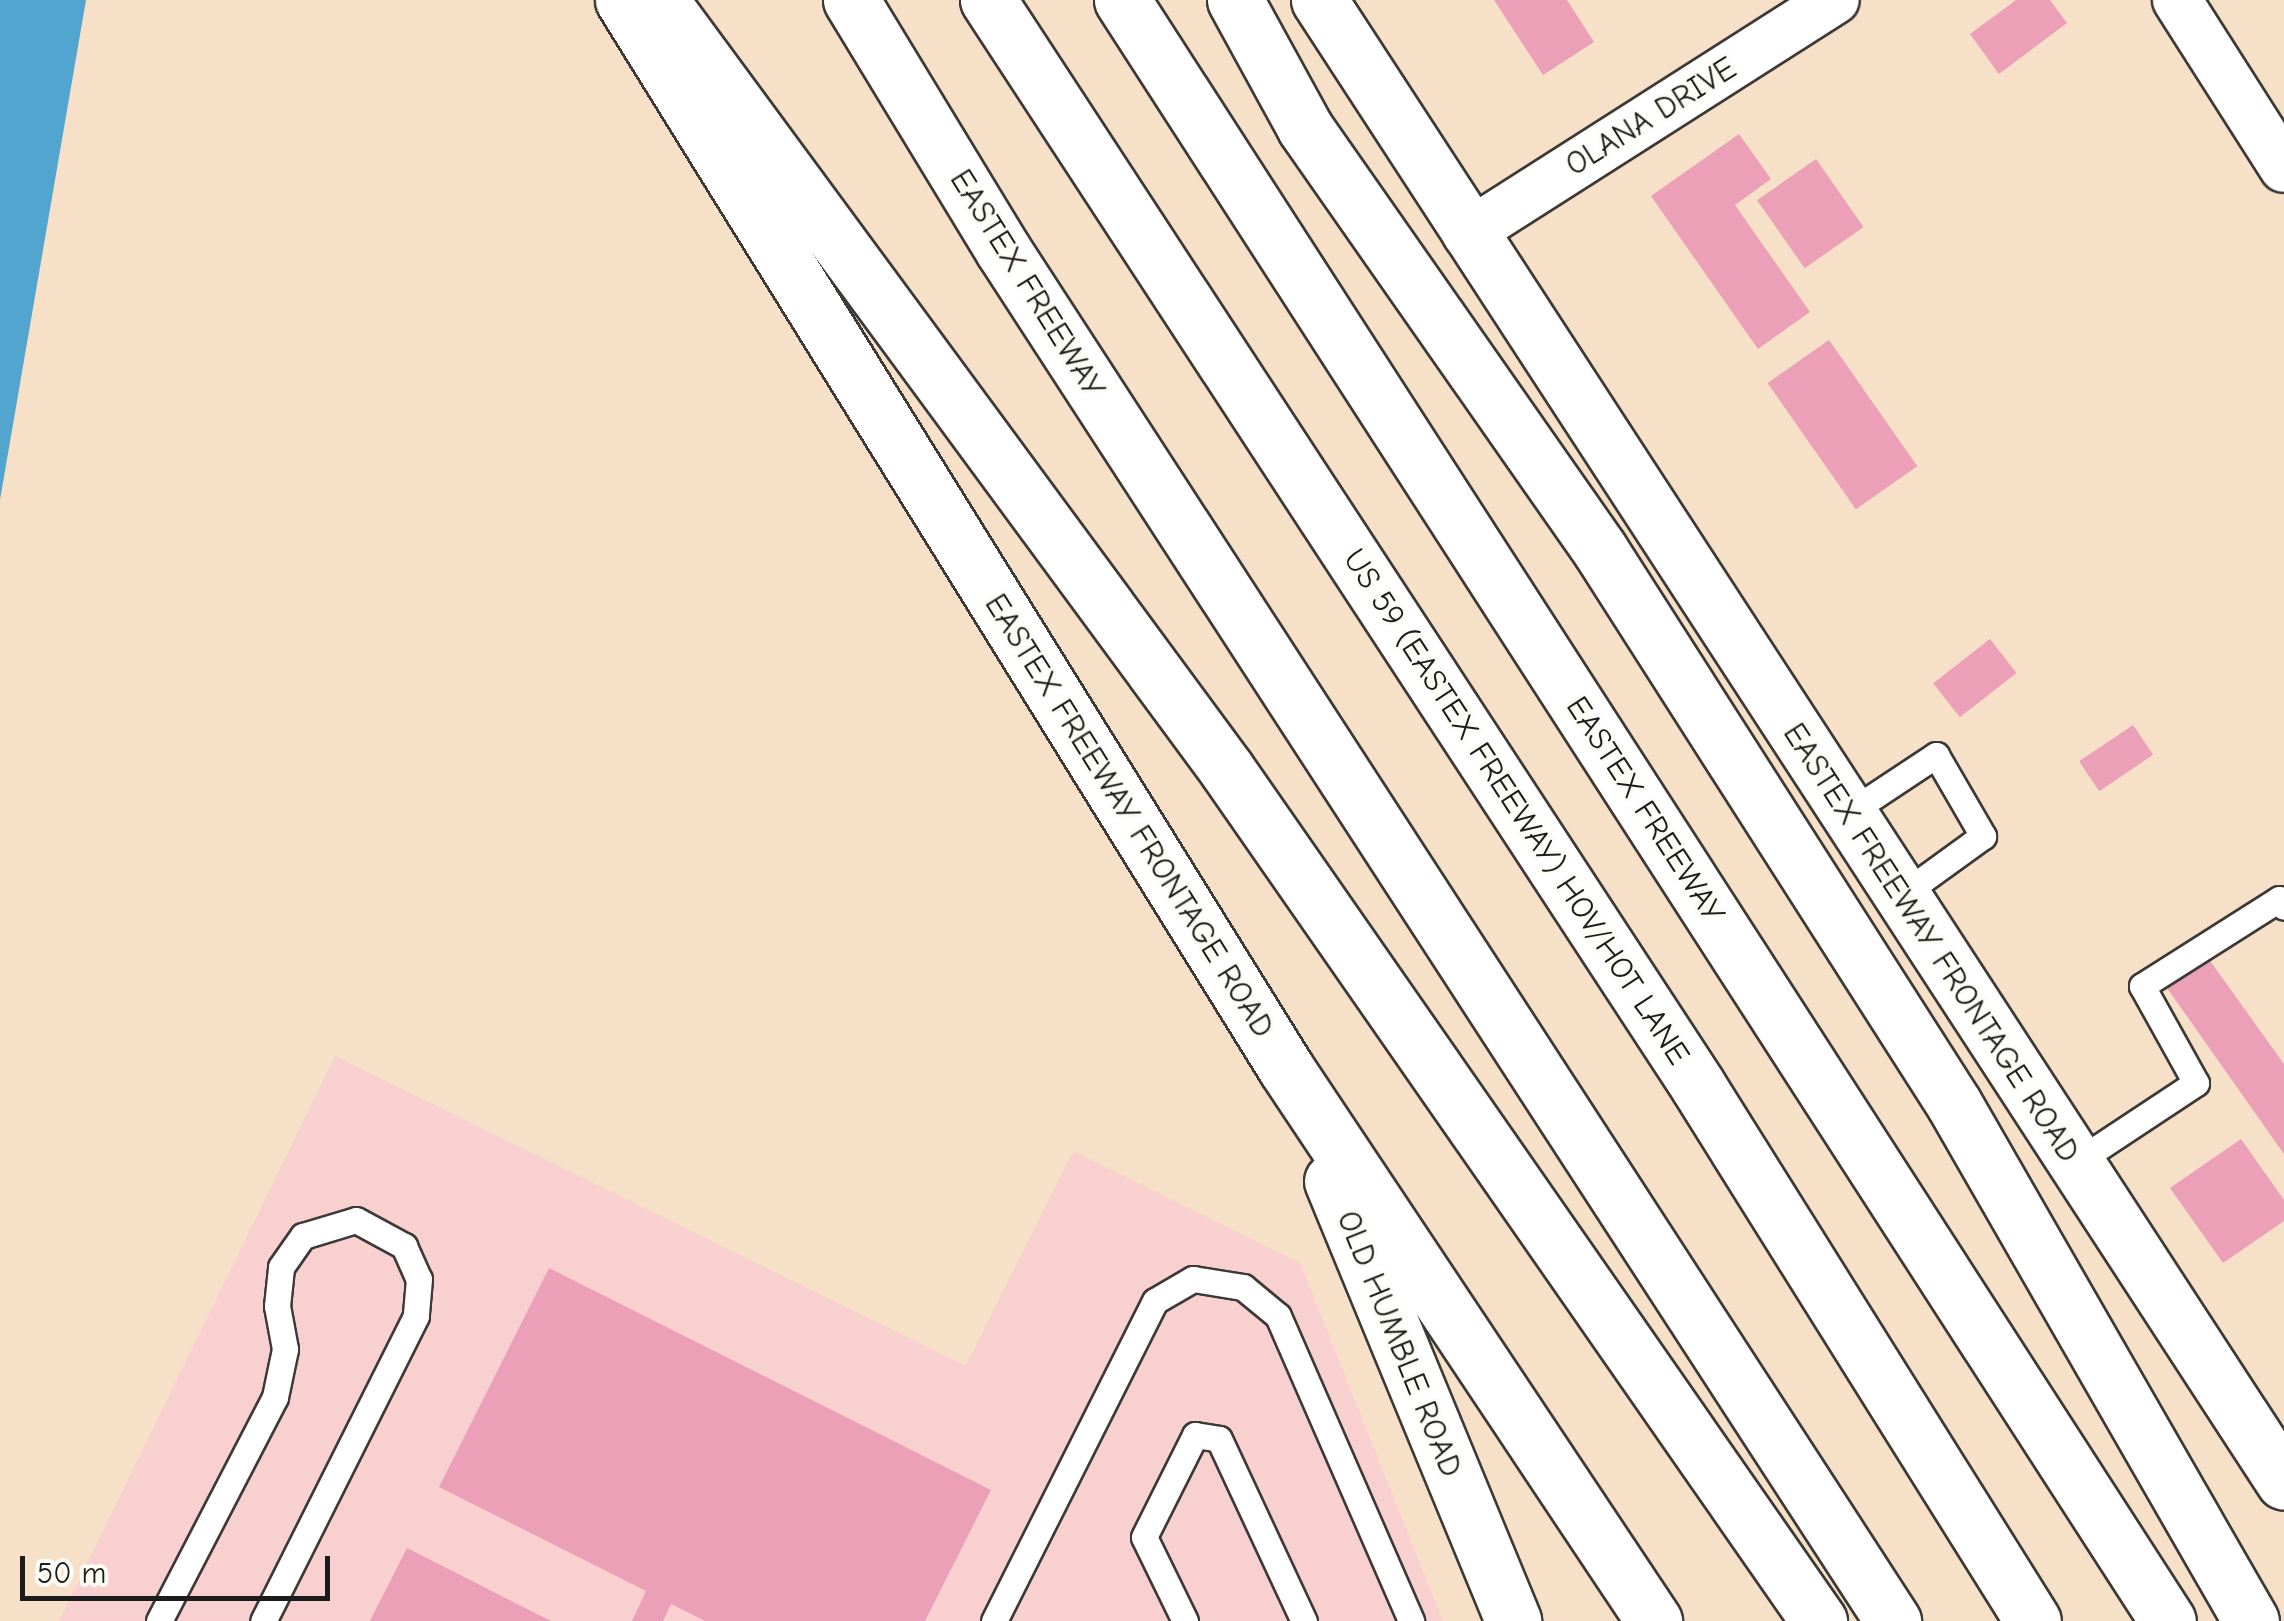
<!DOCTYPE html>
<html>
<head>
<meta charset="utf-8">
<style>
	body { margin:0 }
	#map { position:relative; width:2284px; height:1621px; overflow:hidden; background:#f6e0c7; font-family:"Comic Neue",sans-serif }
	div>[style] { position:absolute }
	.built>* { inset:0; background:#f7d0cf }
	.water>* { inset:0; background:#52a5ce }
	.building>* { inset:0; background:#eca0b8; transform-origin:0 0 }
	.roads { filter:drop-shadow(2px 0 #3d3936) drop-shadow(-2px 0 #3d3936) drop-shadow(0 2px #3d3936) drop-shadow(0 -2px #3d3936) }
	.service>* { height:25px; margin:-12.5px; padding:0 12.5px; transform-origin:12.5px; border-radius:12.5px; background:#fff }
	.minor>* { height:48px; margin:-24px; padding:0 24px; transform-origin:24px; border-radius:24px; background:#fff }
	.secondary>* { height:55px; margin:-27.5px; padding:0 27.5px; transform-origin:27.5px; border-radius:27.5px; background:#fff }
	.motorway>* { height:55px; margin:-27.5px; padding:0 27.5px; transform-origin:27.5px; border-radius:27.5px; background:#fff }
	span { translate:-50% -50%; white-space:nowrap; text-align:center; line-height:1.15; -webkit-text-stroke:8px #fdfcf7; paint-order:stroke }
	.street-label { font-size:32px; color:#1c1c1c }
	.scale { position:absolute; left:20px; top:1556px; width:310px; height:45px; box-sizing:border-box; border:5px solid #1c1c1c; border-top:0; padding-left:12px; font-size:30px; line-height:35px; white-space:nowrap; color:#1c1c1c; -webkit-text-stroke:8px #fdfcf7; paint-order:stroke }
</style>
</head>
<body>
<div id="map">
	<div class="built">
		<div style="clip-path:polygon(335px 1056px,966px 1366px,1073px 1151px,1300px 1263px,1443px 1621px,59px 1621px)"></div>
	</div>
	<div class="water">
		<div style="clip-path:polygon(0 0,86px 0,0 500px)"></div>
	</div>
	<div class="building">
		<div style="clip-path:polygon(1494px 0,1567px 0,1594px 42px,1543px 75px)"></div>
		<div style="clip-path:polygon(2016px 0,2050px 0,2067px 23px,1999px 74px,1970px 34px)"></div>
		<div style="clip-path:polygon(1739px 134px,1771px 179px,1735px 205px,1810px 312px,1758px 349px,1651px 196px)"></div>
		<div style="left:1816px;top:159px;width:83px;height:72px;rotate:55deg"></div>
		<div style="left:1829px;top:340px;width:154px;height:75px;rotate:55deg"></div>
		<div style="left:1990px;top:639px;width:43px;height:72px;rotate:52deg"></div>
		<div style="left:2133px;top:725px;width:36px;height:65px;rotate:56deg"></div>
		<div style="clip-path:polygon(2208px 958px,2284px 1064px,2284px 1154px,2167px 988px)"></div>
		<div style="clip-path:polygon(2241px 1139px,2284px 1200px,2284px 1221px,2223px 1263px,2170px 1188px)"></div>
		<div style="clip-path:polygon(549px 1268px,991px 1490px,925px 1621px,705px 1621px,671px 1604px,663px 1621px,632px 1621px,646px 1591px,439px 1487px)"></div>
		<div style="clip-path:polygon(407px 1548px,551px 1621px,370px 1621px)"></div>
	</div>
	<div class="roads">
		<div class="service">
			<div style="left:1847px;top:814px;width:107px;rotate:-33.5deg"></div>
			<div style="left:1936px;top:755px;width:94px;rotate:59.9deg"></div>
			<div style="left:1983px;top:836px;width:102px;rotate:144.1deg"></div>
			<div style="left:2075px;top:1163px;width:145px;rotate:-33.5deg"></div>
			<div style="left:2196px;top:1083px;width:111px;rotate:-119.1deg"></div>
			<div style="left:2142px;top:986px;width:162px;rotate:-32.4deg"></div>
			<div style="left:2279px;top:899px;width:9px;rotate:58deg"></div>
			<div style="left:159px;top:1621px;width:252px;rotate:-62.6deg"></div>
			<div style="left:275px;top:1397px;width:49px;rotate:-78.2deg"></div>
			<div style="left:285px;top:1349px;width:44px;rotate:-100.5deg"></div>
			<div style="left:277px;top:1306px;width:39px;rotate:-84deg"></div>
			<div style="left:281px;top:1267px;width:38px;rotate:-55deg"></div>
			<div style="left:303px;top:1236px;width:55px;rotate:-16.8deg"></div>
			<div style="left:356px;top:1220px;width:55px;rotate:28.4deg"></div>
			<div style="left:404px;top:1246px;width:36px;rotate:66deg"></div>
			<div style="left:419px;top:1279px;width:37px;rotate:95deg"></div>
			<div style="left:416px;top:1316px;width:341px;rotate:116.6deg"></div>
			<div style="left:994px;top:1621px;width:358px;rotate:-63.3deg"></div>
			<div style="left:1155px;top:1301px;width:44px;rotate:-30.1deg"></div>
			<div style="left:1193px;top:1279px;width:51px;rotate:9.1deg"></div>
			<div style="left:1243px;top:1287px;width:45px;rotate:39.6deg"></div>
			<div style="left:1278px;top:1316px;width:333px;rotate:66.4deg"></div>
			<div style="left:1185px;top:1621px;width:93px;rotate:-116deg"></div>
			<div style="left:1144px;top:1537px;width:114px;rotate:-63.4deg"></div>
			<div style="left:1195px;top:1435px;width:24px;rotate:9deg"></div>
			<div style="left:1219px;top:1439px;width:201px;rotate:65deg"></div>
		</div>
		<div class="minor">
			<div style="left:2177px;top:0;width:199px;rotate:57.5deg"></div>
			<div style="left:1467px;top:234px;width:436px;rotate:-32.5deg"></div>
		</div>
		<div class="secondary">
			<div style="left:623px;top:0;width:1256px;rotate:58.18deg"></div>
			<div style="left:1285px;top:1067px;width:666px;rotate:56.33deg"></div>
			<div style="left:1319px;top:0;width:1768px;rotate:56.93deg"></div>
			<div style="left:1332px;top:1181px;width:476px;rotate:67.6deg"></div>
		</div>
		<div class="motorway">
			<div style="left:660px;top:0;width:956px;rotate:53.63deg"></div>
			<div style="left:1227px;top:770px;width:1037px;rotate:55.18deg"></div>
			<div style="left:851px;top:0;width:293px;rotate:58.7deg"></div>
			<div style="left:1003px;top:250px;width:1635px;rotate:57.01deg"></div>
			<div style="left:988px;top:0;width:1297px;rotate:56.82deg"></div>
			<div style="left:1698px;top:1086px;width:631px;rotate:57.95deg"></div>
			<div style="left:1122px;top:0;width:1929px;rotate:57.17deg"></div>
			<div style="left:1235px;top:0;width:146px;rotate:61.3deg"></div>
			<div style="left:1305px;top:128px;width:515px;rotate:55.04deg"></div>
			<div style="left:1600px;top:550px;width:657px;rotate:57.42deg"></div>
			<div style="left:1954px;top:1104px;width:596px;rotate:60.12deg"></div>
		</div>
	</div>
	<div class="street-label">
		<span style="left:1651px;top:117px;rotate:-32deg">OLANA DRIVE</span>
		<span style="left:1027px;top:284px;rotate:58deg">EASTEX FREEWAY</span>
		<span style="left:1516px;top:807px;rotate:57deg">US 59 (EASTEX FREEWAY) HOV/HOT LANE</span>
		<span style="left:1645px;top:810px;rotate:57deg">EASTEX FREEWAY</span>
		<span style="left:1129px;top:816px;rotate:58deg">EASTEX FREEWAY FRONTAGE ROAD</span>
		<span style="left:1931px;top:943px;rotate:57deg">EASTEX FREEWAY FRONTAGE ROAD</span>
		<span style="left:1399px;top:1344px;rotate:68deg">OLD HUMBLE ROAD</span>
	</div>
	<div class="scale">50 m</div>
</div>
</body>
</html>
